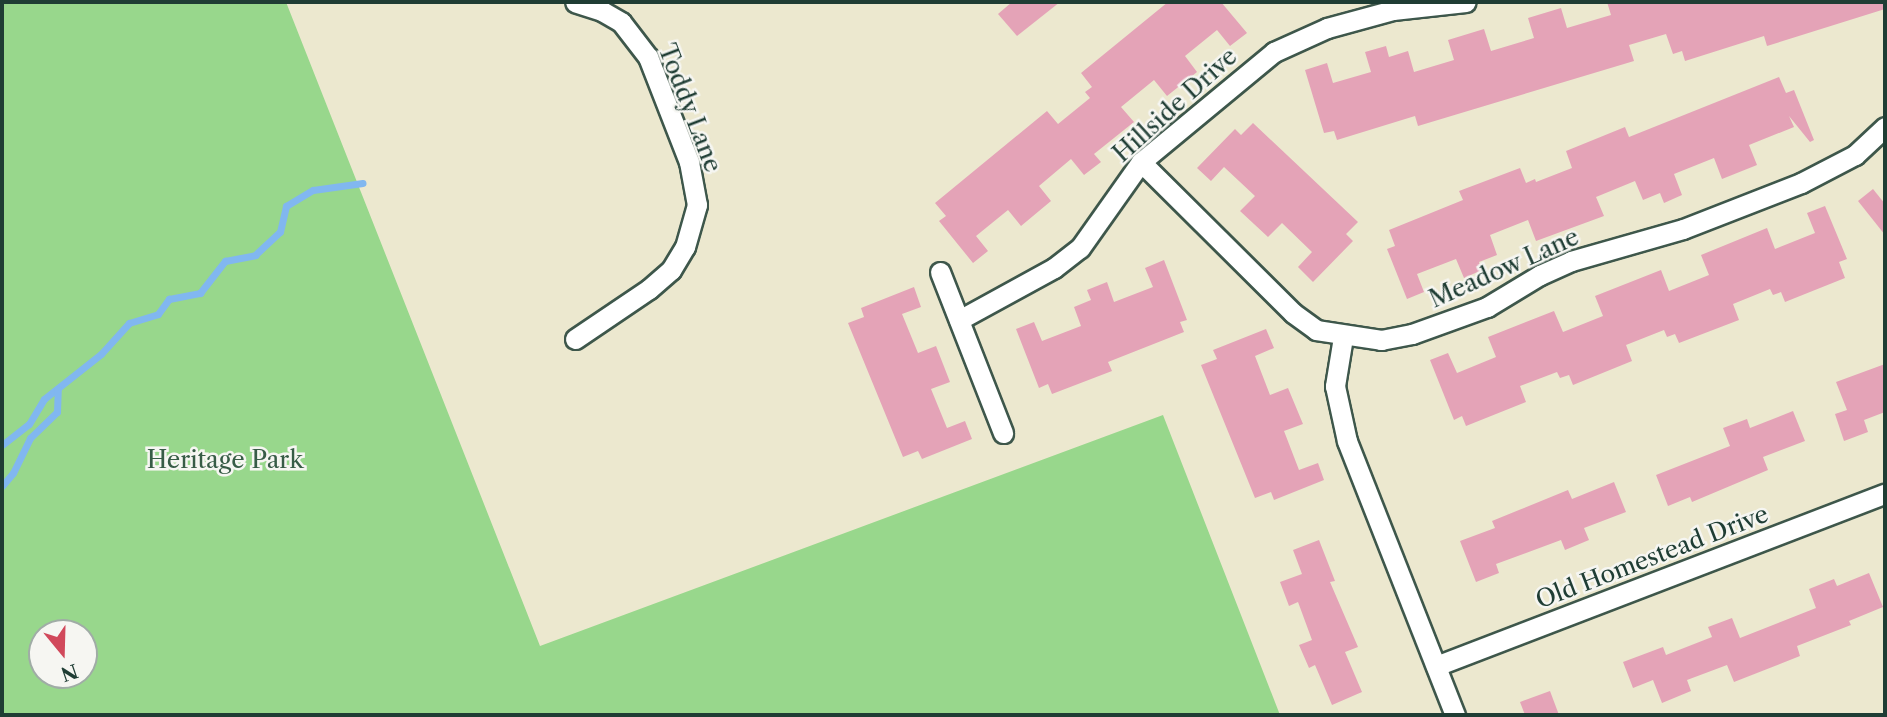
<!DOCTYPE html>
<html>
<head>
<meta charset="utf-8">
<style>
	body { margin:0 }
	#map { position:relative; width:1887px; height:717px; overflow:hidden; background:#ece8cf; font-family:"Libre Caslon Text",serif }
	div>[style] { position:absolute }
	.green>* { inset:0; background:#98d78c }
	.stream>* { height:7px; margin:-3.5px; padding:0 3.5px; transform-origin:3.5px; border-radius:3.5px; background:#81b7f0 }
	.building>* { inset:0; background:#e4a3b7 }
	.roads { filter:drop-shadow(2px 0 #3e574b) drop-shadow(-2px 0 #3e574b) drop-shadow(0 2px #3e574b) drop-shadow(0 -2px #3e574b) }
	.street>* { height:19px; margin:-9.5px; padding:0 9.5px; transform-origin:9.5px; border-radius:9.5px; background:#fff }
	span { translate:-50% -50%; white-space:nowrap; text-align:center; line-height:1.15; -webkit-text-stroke:5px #f6f6f2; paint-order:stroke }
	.street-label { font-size:24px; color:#1f3d34 }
	.park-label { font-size:24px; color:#375c46 }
	.frame { position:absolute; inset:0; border:4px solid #1f3d34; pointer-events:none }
	.north { position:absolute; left:28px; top:619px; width:70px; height:70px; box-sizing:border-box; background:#f6f6f2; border:2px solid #a0aca6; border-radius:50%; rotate:161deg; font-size:19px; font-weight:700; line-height:28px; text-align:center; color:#1f3d34 }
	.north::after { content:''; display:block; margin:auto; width:24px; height:32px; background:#d1495b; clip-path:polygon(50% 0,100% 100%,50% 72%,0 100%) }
</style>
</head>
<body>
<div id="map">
	<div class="green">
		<div style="clip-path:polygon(evenodd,2px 2px,286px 2px,540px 646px,1163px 415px,1280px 715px,2px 715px,2px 2px,42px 633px,84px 633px,84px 675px,42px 675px,42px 633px)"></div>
	</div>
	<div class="stream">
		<div style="left:2px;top:445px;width:34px;rotate:-38deg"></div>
		<div style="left:29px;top:424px;width:29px;rotate:-59deg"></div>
		<div style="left:44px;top:399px;width:73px;rotate:-38.3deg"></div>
		<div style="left:101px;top:354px;width:42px;rotate:-47.9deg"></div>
		<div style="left:129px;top:323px;width:30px;rotate:-17deg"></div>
		<div style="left:158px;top:314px;width:19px;rotate:-54deg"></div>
		<div style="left:169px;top:299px;width:32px;rotate:-11deg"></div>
		<div style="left:200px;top:293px;width:41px;rotate:-52deg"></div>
		<div style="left:225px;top:261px;width:31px;rotate:-11deg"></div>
		<div style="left:255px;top:255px;width:34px;rotate:-43deg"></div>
		<div style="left:280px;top:232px;width:27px;rotate:-77deg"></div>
		<div style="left:286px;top:206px;width:31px;rotate:-31deg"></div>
		<div style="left:313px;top:190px;width:50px;rotate:-8deg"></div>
		<div style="left:2px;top:486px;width:17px;rotate:-50deg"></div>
		<div style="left:13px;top:473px;width:39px;rotate:-64deg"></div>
		<div style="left:30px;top:438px;width:37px;rotate:-44deg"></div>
		<div style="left:57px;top:412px;width:23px;rotate:-88deg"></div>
	</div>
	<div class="building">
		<div style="clip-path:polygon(1012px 2px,1060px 2px,1017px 36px,998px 14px)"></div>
		<div style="clip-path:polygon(1168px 2px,1221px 2px,1247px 33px,1230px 46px,1217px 30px,1185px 56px,1197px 72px,1167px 96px,1154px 80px,1121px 107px,1134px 122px,1094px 154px,1101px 162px,1084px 175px,1071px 159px,1039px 186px,1051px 201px,1021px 226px,1008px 210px,976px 236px,988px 251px,973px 263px,939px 221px,946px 216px,935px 203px,1047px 111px,1058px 124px,1090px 98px,1085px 92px,1092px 87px,1081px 73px)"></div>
		<div style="clip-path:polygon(1607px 2px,1885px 2px,1885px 9px,1767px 46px,1764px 36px,1685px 61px,1682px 51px,1673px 54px,1666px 34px,1629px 45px,1634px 61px,1418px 126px,1415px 116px,1337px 140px,1334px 131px,1324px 133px,1305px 70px,1327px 63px,1333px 83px,1371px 72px,1365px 52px,1386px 46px,1389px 57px,1408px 51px,1414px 72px,1454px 60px,1448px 40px,1484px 29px,1491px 51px,1534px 38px,1528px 18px,1561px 8px,1567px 28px,1611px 15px)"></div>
		<div style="clip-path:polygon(1779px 77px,1786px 93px,1794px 90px,1814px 140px,1810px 142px,1789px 116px,1794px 127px,1749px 145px,1757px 165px,1722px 179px,1714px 158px,1674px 174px,1682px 195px,1664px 203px,1660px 193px,1643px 200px,1635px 181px,1596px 197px,1604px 216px,1536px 241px,1528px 220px,1490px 235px,1497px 255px,1479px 262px,1482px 270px,1464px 278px,1456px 259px,1417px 274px,1424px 292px,1407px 299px,1387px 249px,1395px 246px,1389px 230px,1463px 200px,1459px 191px,1520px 168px,1526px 183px,1535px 179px,1536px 182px,1572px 168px,1566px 151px,1625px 127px,1629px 137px)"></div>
		<div style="clip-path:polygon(1253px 123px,1358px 222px,1346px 234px,1353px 241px,1313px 282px,1298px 267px,1312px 252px,1282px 223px,1268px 237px,1240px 211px,1255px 196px,1224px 167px,1211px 181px,1197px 168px,1235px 129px,1241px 135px)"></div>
		<div style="clip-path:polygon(1873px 189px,1885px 204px,1885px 235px,1858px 201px)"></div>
		<div style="clip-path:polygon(1825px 206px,1847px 259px,1839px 262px,1845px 278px,1785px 302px,1781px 292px,1773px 295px,1770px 289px,1733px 304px,1739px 320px,1679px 343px,1675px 334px,1667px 337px,1664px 330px,1626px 345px,1632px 361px,1573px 385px,1569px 375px,1560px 378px,1557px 372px,1520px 386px,1526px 402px,1466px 426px,1462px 416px,1454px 420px,1430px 360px,1448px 353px,1457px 373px,1496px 357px,1488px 337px,1554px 311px,1563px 332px,1603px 316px,1595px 296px,1661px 270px,1669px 291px,1709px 275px,1701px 255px,1767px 228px,1775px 249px,1815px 233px,1807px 213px)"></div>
		<div style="clip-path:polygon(1164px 260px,1187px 320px,1180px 322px,1184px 332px,1108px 362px,1112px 371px,1052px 394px,1048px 384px,1039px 388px,1016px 329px,1034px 322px,1042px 341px,1081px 326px,1074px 307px,1091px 300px,1087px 290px,1107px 282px,1114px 302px,1153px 287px,1145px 268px)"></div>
		<div style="clip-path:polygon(914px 287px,921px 307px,902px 314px,918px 353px,936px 346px,950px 382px,931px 389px,947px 428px,965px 421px,972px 439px,922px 459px,918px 451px,903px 457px,848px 323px,864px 317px,861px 308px)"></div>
		<div style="clip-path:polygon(1266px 329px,1274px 348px,1255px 356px,1270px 395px,1288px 388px,1303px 424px,1284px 431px,1299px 470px,1318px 463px,1324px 480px,1274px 500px,1271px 492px,1255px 498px,1201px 365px,1217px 359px,1213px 350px)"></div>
		<div style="clip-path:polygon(1885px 364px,1885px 412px,1864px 420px,1868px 432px,1844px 441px,1835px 414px,1847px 410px,1836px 382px)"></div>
		<div style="clip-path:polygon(1793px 411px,1805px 441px,1763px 457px,1768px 470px,1692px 502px,1690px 497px,1668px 506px,1656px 475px,1730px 446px,1723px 428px,1747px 419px,1750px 428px)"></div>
		<div style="clip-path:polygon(1614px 482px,1626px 512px,1584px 528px,1589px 540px,1565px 550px,1561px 540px,1496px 564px,1499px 573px,1476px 582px,1460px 541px,1495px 528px,1492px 521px,1568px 490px,1572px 499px)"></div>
		<div style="clip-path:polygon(1319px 540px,1335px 581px,1330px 582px,1358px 647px,1345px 652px,1362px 692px,1332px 705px,1315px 665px,1309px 668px,1299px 645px,1312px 640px,1298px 602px,1289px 606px,1280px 582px,1302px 574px,1293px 550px)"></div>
		<div style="clip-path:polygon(1869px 573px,1883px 607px,1849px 621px,1851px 625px,1797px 646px,1800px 656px,1734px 682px,1727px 665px,1687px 680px,1691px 691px,1662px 703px,1653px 680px,1633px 688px,1623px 662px,1663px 647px,1666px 655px,1712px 637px,1708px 627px,1732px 618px,1740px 638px,1816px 608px,1809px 589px,1834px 579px,1837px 586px)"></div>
		<div style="clip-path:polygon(1550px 691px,1559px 715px,1525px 715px,1520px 702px)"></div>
	</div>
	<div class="roads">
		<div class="street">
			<div style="left:1141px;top:162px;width:214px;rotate:44.8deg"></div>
			<div style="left:1293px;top:313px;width:29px;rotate:36deg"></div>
			<div style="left:1316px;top:330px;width:66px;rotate:8.7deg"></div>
			<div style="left:1381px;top:340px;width:32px;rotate:-11deg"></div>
			<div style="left:1412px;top:334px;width:80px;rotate:-19.8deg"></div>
			<div style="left:1487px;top:307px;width:62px;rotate:-31.1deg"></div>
			<div style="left:1540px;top:275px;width:34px;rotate:-24deg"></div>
			<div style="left:1571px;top:261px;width:116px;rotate:-15.9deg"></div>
			<div style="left:1683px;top:229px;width:127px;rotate:-21.3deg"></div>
			<div style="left:1801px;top:183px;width:61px;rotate:-27.4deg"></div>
			<div style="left:1855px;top:155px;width:41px;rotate:-43deg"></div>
			<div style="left:940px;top:272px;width:173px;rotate:68.6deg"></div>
			<div style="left:959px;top:320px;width:108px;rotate:-28.7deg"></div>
			<div style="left:1054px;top:268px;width:33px;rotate:-38deg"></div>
			<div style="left:1080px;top:248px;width:105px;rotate:-54.7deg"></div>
			<div style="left:1141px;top:162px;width:173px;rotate:-39.6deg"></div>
			<div style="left:1274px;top:52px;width:58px;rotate:-24.4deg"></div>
			<div style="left:1327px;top:28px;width:68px;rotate:-15.3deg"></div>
			<div style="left:1393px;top:10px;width:73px;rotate:-6.3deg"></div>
			<div style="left:1343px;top:337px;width:50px;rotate:99.3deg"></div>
			<div style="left:1335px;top:386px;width:56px;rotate:77.7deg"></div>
			<div style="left:1347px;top:441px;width:295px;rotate:68.5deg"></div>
			<div style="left:575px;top:339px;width:89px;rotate:-34deg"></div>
			<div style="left:649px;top:289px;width:29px;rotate:-41deg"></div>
			<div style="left:671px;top:270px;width:27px;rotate:-59deg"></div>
			<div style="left:685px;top:247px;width:44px;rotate:-74.1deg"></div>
			<div style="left:697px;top:205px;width:44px;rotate:-100.5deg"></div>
			<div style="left:689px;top:162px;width:113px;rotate:-111.3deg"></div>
			<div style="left:648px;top:57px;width:44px;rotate:-127.6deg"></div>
			<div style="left:621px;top:22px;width:22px;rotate:-150deg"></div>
			<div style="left:602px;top:11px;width:28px;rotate:-162deg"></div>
			<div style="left:1436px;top:666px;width:481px;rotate:-21deg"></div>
		</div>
	</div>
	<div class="street-label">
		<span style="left:1175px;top:105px;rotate:-42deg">Hillside Drive</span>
		<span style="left:690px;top:108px;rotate:69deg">Toddy Lane</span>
		<span style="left:1504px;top:268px;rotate:-24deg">Meadow Lane</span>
		<span style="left:1652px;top:557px;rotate:-21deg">Old Homestead Drive</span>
	</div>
	<div class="park-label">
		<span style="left:225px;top:460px">Heritage Park</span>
	</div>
	<div class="frame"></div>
	<div class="north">N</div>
</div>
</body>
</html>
